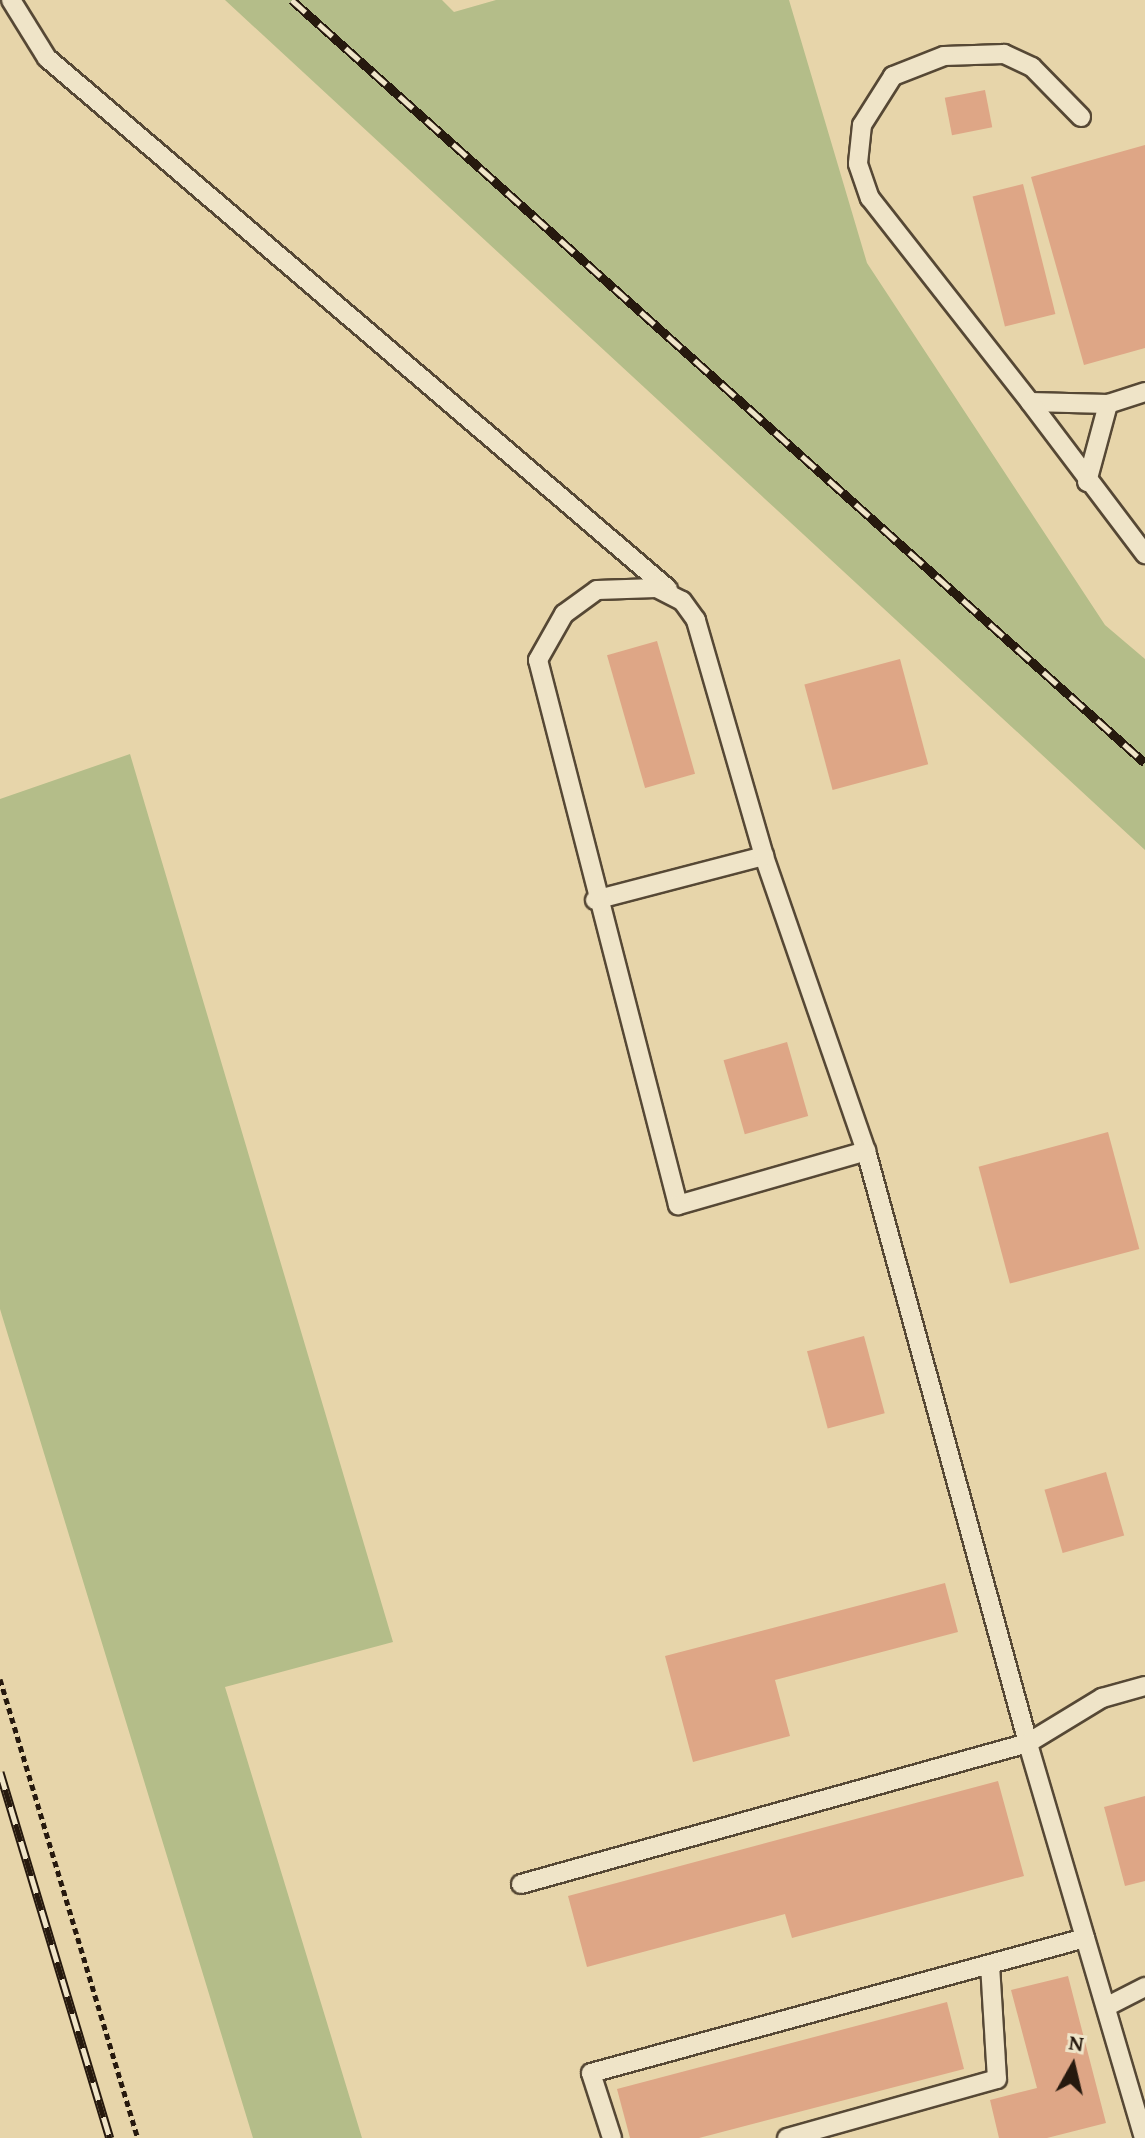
<!DOCTYPE html>
<html>
<head>
<meta charset="utf-8">
<style>
	body { margin:0 }
	#map { position:relative; width:1145px; height:2138px; overflow:hidden; background:#e7d5aa; font-family:"Gentium Book Plus",serif }
	div>[style] { position:absolute }
	.green>* { inset:0; background:#b4bd89 }
	.building>* { inset:0; background:#dea686; transform-origin:0 0 }
	.path>* { height:5px; margin-top:-2.5px; transform-origin:0; background:repeating-linear-gradient(90deg,#26190e 0 6px,transparent 0 10px) }
	.roads { filter:drop-shadow(2px 0 #564835) drop-shadow(-2px 0 #564835) drop-shadow(0 2px #564835) drop-shadow(0 -2px #564835) }
	.lane>* { height:18px; margin:-9px; padding:0 9px; transform-origin:9px; border-radius:9px; background:#efe4c8 }
	.rail>* { height:9px; margin-top:-4.5px; transform-origin:0; background:repeating-linear-gradient(90deg,#efe4c8 0 18px,#26190e 0 36px); box-sizing:border-box; border-block:2px solid #26190e }
	span { translate:-50% -50%; white-space:nowrap; text-align:center; line-height:1.15; -webkit-text-stroke:6px #efe4c8; paint-order:stroke }
	.north { position:absolute; left:1033px; top:2026px; width:80px; height:80px; -webkit-text-stroke:6px #efe4c8; paint-order:stroke; rotate:8deg; font-size:22px; font-weight:700; line-height:32px; text-align:center; color:#26190e }
	.north::after { content:''; display:block; margin:auto; width:28px; height:36px; background:#26190e; clip-path:polygon(50% 0,100% 100%,50% 72%,0 100%) }
</style>
</head>
<body>
<div id="map">
	<div class="green">
		<div style="clip-path:polygon(225px 0,442px 0,454px 12px,496px 0,789px 0,867px 263px,1105px 625px,1145px 659px,1145px 850px)"></div>
		<div style="clip-path:polygon(130px 754px,393px 1642px,225px 1687px,362px 2138px,253px 2138px,0 1309px,0 799px)"></div>
	</div>
	<div class="building">
		<div style="left:985px;top:90px;width:38px;height:41px;rotate:79deg"></div>
		<div style="clip-path:polygon(1145px 145px,1145px 348px,1084px 365px,1031px 177px)"></div>
		<div style="left:1023px;top:184px;width:134px;height:52px;rotate:76deg"></div>
		<div style="left:657px;top:641px;width:138px;height:52px;rotate:74deg"></div>
		<div style="left:900px;top:659px;width:109px;height:99px;rotate:75deg"></div>
		<div style="left:787px;top:1042px;width:77px;height:66px;rotate:74deg"></div>
		<div style="left:1108px;top:1132px;width:121px;height:134px;rotate:75deg"></div>
		<div style="left:864px;top:1336px;width:80px;height:59px;rotate:75deg"></div>
		<div style="left:1106px;top:1472px;width:66px;height:64px;rotate:74deg"></div>
		<div style="clip-path:polygon(945px 1583px,958px 1632px,775px 1680px,790px 1736px,693px 1762px,665px 1656px)"></div>
		<div style="clip-path:polygon(998px 1781px,1024px 1876px,792px 1938px,785px 1914px,587px 1967px,568px 1896px)"></div>
		<div style="clip-path:polygon(1145px 1796px,1145px 1881px,1125px 1886px,1104px 1807px)"></div>
		<div style="clip-path:polygon(1068px 1976px,1106px 2123px,1047px 2138px,999px 2138px,990px 2100px,1037px 2088px,1011px 1990px)"></div>
		<div style="clip-path:polygon(947px 2002px,964px 2069px,699px 2138px,630px 2138px,617px 2089px)"></div>
	</div>
	<div class="path">
		<div style="left:0;top:1679px;width:479px;rotate:73.3deg"></div>
	</div>
	<div class="roads">
		<div class="lane">
			<div style="left:11px;top:0;width:68px;rotate:58.2deg"></div>
			<div style="left:47px;top:58px;width:817px;rotate:40.53deg"></div>
			<div style="left:1081px;top:117px;width:70px;rotate:-134.4deg"></div>
			<div style="left:1032px;top:67px;width:31px;rotate:-155deg"></div>
			<div style="left:1004px;top:54px;width:60px;rotate:178.1deg"></div>
			<div style="left:944px;top:56px;width:55px;rotate:158.6deg"></div>
			<div style="left:893px;top:76px;width:58px;rotate:122.3deg"></div>
			<div style="left:862px;top:125px;width:39px;rotate:96deg"></div>
			<div style="left:858px;top:164px;width:36px;rotate:71deg"></div>
			<div style="left:870px;top:198px;width:259px;rotate:51.9deg"></div>
			<div style="left:1030px;top:402px;width:78px;rotate:1.5deg"></div>
			<div style="left:1108px;top:404px;width:39px;rotate:-18deg"></div>
			<div style="left:1030px;top:402px;width:191px;rotate:52.9deg"></div>
			<div style="left:1087px;top:482px;width:81px;rotate:-74.9deg"></div>
			<div style="left:595px;top:900px;width:175px;rotate:-14.6deg"></div>
			<div style="left:521px;top:1884px;width:526px;rotate:-15.54deg"></div>
			<div style="left:1028px;top:1743px;width:614px;rotate:-105.3deg"></div>
			<div style="left:866px;top:1151px;width:312px;rotate:-109.1deg"></div>
			<div style="left:764px;top:856px;width:246px;rotate:-106.1deg"></div>
			<div style="left:696px;top:620px;width:24px;rotate:-126deg"></div>
			<div style="left:682px;top:601px;width:29px;rotate:-153deg"></div>
			<div style="left:656px;top:588px;width:59px;rotate:178.1deg"></div>
			<div style="left:597px;top:590px;width:41px;rotate:144deg"></div>
			<div style="left:564px;top:614px;width:53px;rotate:119.5deg"></div>
			<div style="left:538px;top:660px;width:563px;rotate:75.59deg"></div>
			<div style="left:678px;top:1205px;width:196px;rotate:-16deg"></div>
			<div style="left:1108px;top:2006px;width:42px;rotate:-27.2deg"></div>
			<div style="left:612px;top:2138px;width:68px;rotate:-107.9deg"></div>
			<div style="left:591px;top:2073px;width:512px;rotate:-15.28deg"></div>
			<div style="left:787px;top:2138px;width:218px;rotate:-15.7deg"></div>
			<div style="left:997px;top:2079px;width:113px;rotate:-93.5deg"></div>
			<div style="left:1144px;top:2138px;width:412px;rotate:-106.4deg"></div>
			<div style="left:1028px;top:1743px;width:87px;rotate:-31.3deg"></div>
			<div style="left:1102px;top:1698px;width:45px;rotate:-15.6deg"></div>
		</div>
	</div>
	<div class="rail">
		<div style="left:292px;top:0;width:1144px;rotate:41.81deg"></div>
		<div style="left:0;top:1772px;width:382px;rotate:73.3deg"></div>
	</div>
	<div class="north">N</div>
</div>
</body>
</html>
